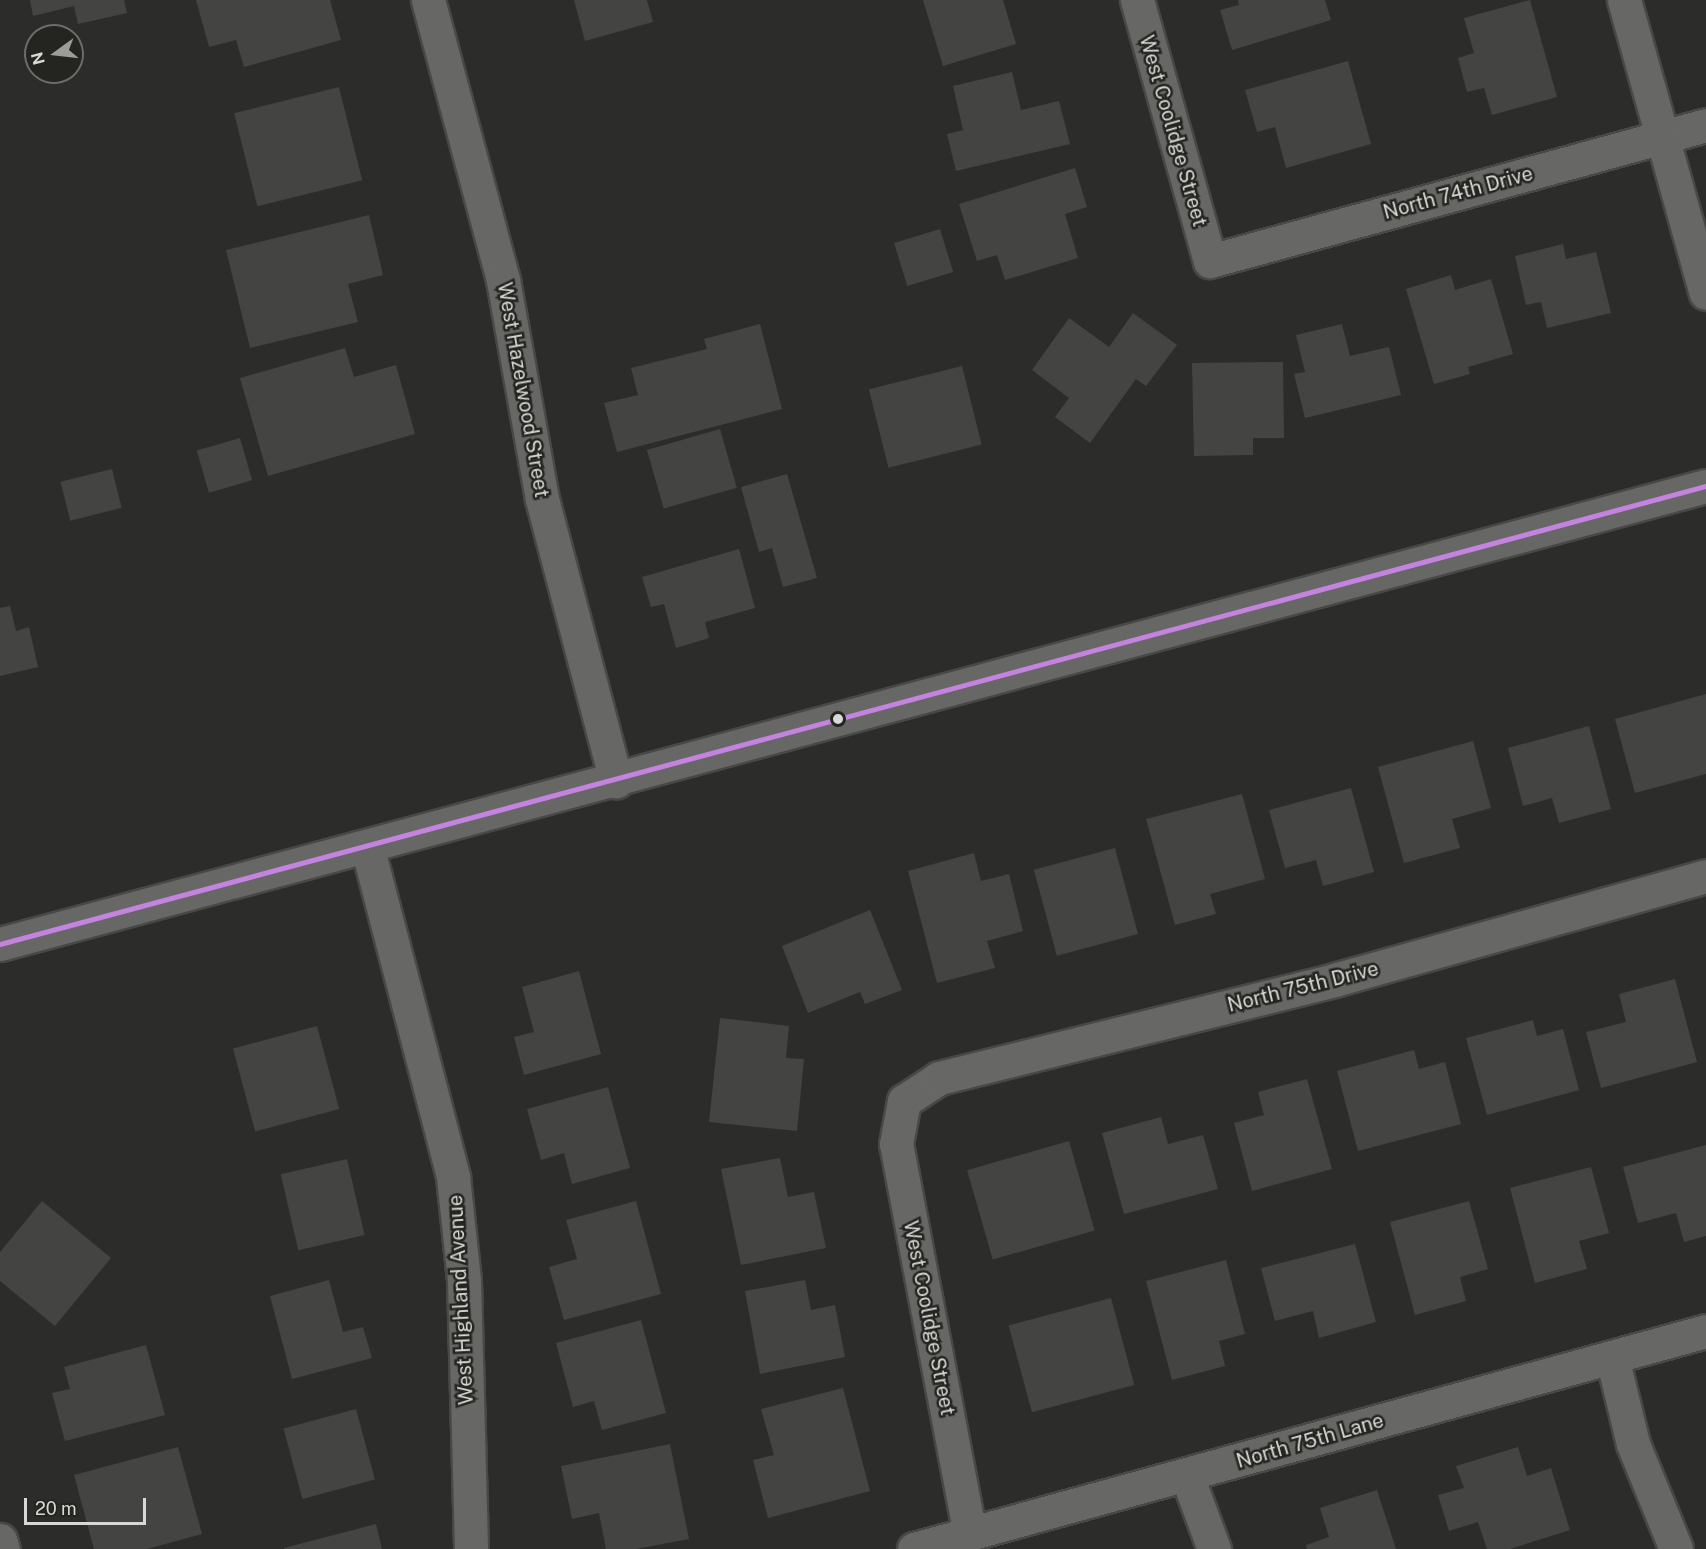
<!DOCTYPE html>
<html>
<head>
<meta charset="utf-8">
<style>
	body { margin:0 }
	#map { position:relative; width:1706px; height:1549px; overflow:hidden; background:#2c2c2b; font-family:"Public Sans",sans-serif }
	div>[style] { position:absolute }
	.building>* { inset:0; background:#444443; transform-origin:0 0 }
	.roads { filter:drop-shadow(2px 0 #484846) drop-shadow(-2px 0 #484846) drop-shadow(0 2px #484846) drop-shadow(0 -2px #484846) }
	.street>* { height:33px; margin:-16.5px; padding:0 16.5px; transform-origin:16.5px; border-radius:16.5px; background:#676765 }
	.secondary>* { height:33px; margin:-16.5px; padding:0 16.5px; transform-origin:16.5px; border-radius:16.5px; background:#676765 }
	.bus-1>* { height:4.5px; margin:-2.25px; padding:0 2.25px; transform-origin:2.25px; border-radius:2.25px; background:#c483df }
	.dots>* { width:16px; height:16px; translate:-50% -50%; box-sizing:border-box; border:3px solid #242420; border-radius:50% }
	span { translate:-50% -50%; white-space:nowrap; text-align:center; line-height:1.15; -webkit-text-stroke:5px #242420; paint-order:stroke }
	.street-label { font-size:20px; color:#d8d8d6 }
	.north { position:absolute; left:24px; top:24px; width:60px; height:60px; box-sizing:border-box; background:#242420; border:2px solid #6c6c69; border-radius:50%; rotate:255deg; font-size:16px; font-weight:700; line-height:24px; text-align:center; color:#d8d8d6 }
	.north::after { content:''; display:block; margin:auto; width:21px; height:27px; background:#9c9c9a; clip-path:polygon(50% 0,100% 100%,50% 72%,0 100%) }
	.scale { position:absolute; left:24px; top:1498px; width:122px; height:27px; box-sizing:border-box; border:3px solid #d8d8d6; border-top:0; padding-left:8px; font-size:18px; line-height:21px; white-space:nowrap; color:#d8d8d6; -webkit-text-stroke:4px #242420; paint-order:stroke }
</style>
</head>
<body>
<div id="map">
	<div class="building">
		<div style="clip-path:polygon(30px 0,124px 0,127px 13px,78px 24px,74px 6px,33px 16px)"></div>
		<div style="clip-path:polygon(196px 0,330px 0,341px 40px,244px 67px,236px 40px,209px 47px)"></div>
		<div style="clip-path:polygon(574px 0,647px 0,653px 22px,585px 41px)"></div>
		<div style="clip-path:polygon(923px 0,1003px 0,1016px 44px,943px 66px)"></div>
		<div style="clip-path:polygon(1238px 0,1325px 0,1331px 20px,1232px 50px,1220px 10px,1239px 5px)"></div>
		<div style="clip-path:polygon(1530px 0,1557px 97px,1492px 115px,1484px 88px,1467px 92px,1458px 58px,1474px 53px,1464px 18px)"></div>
		<div style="clip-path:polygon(1348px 61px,1371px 144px,1286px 168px,1275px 127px,1257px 132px,1245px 90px)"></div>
		<div style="clip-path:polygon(1012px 72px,1021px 110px,1059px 101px,1070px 144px,956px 171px,947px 134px,963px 130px,953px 86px)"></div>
		<div style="left:339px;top:87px;width:96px;height:108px;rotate:76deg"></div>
		<div style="clip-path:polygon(1075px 168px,1087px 207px,1065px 214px,1078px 258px,1005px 280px,997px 255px,977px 261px,959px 204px)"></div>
		<div style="clip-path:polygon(369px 215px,383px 275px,348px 284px,358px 322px,250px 348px,226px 250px)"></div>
		<div style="left:940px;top:229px;width:45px;height:48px;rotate:73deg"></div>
		<div style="clip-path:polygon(1563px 244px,1566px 259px,1596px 252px,1611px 313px,1547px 328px,1541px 302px,1526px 305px,1515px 256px)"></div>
		<div style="clip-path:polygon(1451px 275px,1455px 290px,1491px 279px,1513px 354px,1468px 367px,1470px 374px,1434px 384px,1406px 289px)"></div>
		<div style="clip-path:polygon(1133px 313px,1177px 345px,1146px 386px,1136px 379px,1090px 443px,1055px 417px,1069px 398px,1032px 370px,1069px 318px,1109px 347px)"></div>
		<div style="clip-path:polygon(760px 324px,782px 409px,617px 452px,604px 403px,638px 395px,631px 368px,707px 349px,704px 339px)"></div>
		<div style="clip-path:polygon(1342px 324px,1350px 356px,1389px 347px,1401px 395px,1305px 418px,1294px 374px,1305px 372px,1296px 335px)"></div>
		<div style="clip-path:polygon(345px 348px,354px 377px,396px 365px,415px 434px,268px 476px,240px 378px)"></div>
		<div style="clip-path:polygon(1283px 362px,1284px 438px,1253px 438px,1253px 455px,1194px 456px,1192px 363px)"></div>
		<div style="left:962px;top:366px;width:81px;height:96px;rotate:76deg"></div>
		<div style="left:720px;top:429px;width:61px;height:76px;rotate:74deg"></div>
		<div style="left:240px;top:438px;width:44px;height:45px;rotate:74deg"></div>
		<div style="left:112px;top:469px;width:40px;height:53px;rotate:76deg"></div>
		<div style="clip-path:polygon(787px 474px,817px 578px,783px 587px,772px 548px,759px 552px,741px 487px)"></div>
		<div style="clip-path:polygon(739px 549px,755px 608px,705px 622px,709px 638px,676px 648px,664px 604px,651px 607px,642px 577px)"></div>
		<div style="clip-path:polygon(10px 606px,16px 631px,29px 627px,38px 667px,0 676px,0 608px)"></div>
		<div style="clip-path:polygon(1706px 694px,1706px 774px,1635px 793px,1615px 719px)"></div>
		<div style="clip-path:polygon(1589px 726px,1611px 809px,1559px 823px,1552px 798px,1523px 806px,1508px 748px)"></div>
		<div style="clip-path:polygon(1473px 741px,1491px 808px,1452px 819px,1460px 848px,1404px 863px,1378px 767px)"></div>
		<div style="clip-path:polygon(1351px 788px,1374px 872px,1323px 886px,1316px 860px,1285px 868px,1269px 810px)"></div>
		<div style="clip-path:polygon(1242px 794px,1265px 879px,1210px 894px,1216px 914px,1175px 925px,1146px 819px)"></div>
		<div style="left:1115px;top:848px;width:89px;height:84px;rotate:75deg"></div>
		<div style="clip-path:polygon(974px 853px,981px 881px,1009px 874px,1023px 931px,987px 941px,995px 968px,937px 983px,908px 871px)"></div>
		<div style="clip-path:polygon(870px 910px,902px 990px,865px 1004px,860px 992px,808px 1013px,782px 946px)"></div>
		<div style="clip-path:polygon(579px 971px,601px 1054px,524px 1075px,514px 1037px,534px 1032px,522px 987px)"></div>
		<div style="clip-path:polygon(1675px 979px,1697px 1062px,1601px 1088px,1586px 1032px,1626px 1022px,1619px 994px)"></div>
		<div style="clip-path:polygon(720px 1018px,789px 1026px,786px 1058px,804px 1059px,797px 1131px,709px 1122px)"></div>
		<div style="clip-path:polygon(1533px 1020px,1537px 1036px,1563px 1029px,1579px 1090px,1487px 1115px,1466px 1038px)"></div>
		<div style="left:317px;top:1026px;width:86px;height:87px;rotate:75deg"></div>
		<div style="clip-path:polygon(1414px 1050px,1419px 1069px,1445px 1062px,1461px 1124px,1358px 1151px,1337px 1071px)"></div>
		<div style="clip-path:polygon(1307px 1079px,1332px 1169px,1252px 1191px,1234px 1123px,1264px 1115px,1258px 1092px)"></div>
		<div style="clip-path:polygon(608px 1087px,630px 1168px,572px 1184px,564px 1153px,541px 1160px,527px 1109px)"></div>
		<div style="clip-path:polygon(1161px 1117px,1168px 1144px,1203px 1135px,1218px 1189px,1124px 1214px,1102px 1133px)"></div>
		<div style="left:1069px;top:1141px;width:93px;height:106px;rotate:74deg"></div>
		<div style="clip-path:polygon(1706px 1145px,1706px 1236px,1684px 1242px,1676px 1213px,1638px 1223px,1623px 1167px)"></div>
		<div style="clip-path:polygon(780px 1158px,788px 1197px,814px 1192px,826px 1248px,741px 1265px,721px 1169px)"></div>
		<div style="left:347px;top:1159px;width:78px;height:68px;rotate:77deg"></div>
		<div style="clip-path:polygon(1591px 1167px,1609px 1233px,1579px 1241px,1587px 1269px,1535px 1283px,1510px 1188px)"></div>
		<div style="clip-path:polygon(42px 1201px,111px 1258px,55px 1326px,0 1281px,0 1252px)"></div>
		<div style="clip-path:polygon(636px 1201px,661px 1294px,564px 1320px,549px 1267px,577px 1259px,566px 1220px)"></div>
		<div style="clip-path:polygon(1469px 1201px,1488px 1269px,1460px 1277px,1466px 1301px,1415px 1315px,1390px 1222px)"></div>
		<div style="clip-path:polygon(1355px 1244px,1376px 1322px,1319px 1338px,1313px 1311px,1275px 1321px,1261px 1268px)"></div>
		<div style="clip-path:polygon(1226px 1260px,1245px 1334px,1219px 1341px,1225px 1366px,1172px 1380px,1146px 1281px)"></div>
		<div style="clip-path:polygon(329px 1280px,343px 1332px,363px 1327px,372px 1358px,292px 1379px,270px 1296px)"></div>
		<div style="clip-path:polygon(805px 1280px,811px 1310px,835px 1305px,845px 1357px,760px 1374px,745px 1291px)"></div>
		<div style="left:1111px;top:1298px;width:90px;height:106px;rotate:75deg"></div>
		<div style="clip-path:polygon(641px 1320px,666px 1413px,602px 1430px,594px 1401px,573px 1407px,556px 1343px)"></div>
		<div style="clip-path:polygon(146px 1345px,165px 1415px,65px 1441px,52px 1393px,70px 1389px,64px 1367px)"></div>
		<div style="clip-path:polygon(843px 1388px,870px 1491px,768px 1518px,753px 1460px,774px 1455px,761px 1409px)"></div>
		<div style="left:356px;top:1409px;width:73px;height:75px;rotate:75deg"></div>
		<div style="clip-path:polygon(670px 1444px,689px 1539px,636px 1549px,606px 1549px,599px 1513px,572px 1519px,561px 1466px)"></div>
		<div style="clip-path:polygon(178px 1447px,202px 1534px,147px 1549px,94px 1549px,74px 1475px)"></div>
		<div style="clip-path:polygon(1518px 1447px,1527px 1476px,1551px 1468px,1570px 1530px,1510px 1549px,1487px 1549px,1478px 1522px,1449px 1531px,1438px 1495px,1464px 1488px,1456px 1466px)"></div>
		<div style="clip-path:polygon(1377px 1490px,1396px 1549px,1307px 1549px,1306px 1545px,1329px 1537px,1320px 1508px)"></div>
		<div style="clip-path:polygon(376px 1524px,382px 1549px,284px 1549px,284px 1548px)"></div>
	</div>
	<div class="roads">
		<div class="street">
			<div style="left:428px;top:0;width:290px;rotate:75deg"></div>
			<div style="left:503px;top:280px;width:222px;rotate:79.9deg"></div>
			<div style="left:542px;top:499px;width:292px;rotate:75.3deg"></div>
			<div style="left:1137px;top:0;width:271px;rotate:74.4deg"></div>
			<div style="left:1210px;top:261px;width:514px;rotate:-15.33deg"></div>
			<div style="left:1624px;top:0;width:304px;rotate:74.4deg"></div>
			<div style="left:367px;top:846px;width:342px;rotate:75.4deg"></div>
			<div style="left:453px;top:1177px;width:104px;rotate:83.9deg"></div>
			<div style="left:464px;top:1280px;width:269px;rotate:88.5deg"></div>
			<div style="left:1612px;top:1357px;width:89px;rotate:76.4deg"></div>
			<div style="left:1633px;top:1444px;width:113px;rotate:67.7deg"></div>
			<div style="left:1187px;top:1476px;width:78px;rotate:69.7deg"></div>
			<div style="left:970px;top:1535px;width:398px;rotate:-100.7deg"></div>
			<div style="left:896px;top:1144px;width:44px;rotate:-79.5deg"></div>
			<div style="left:904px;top:1101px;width:42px;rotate:-33.3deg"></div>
			<div style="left:939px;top:1078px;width:407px;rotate:-13.9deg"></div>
			<div style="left:1334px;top:980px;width:386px;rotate:-15.6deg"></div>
			<div style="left:0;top:1540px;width:9px;rotate:72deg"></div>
			<div style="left:914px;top:1549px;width:821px;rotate:-15.39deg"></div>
		</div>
		<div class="secondary">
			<div style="left:0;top:944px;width:1766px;rotate:-15.03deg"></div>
		</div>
	</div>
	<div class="bus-1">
		<div style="left:0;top:944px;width:1766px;rotate:-15.03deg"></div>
	</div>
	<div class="dots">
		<div style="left:838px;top:719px;background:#d8d8d6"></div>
	</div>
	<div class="street-label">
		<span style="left:1173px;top:131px;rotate:74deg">West Coolidge Street</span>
		<span style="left:1458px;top:193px;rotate:-15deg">North 74th Drive</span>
		<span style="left:523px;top:390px;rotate:80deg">West Hazelwood Street</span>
		<span style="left:1303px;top:987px;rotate:-14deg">North 75th Drive</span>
		<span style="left:461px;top:1300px;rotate:-93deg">West Highland Avenue</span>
		<span style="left:929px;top:1318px;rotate:79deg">West Coolidge Street</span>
		<span style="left:1310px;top:1441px;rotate:-16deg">North 75th Lane</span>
	</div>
	<div class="north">N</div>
	<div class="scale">20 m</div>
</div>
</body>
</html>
